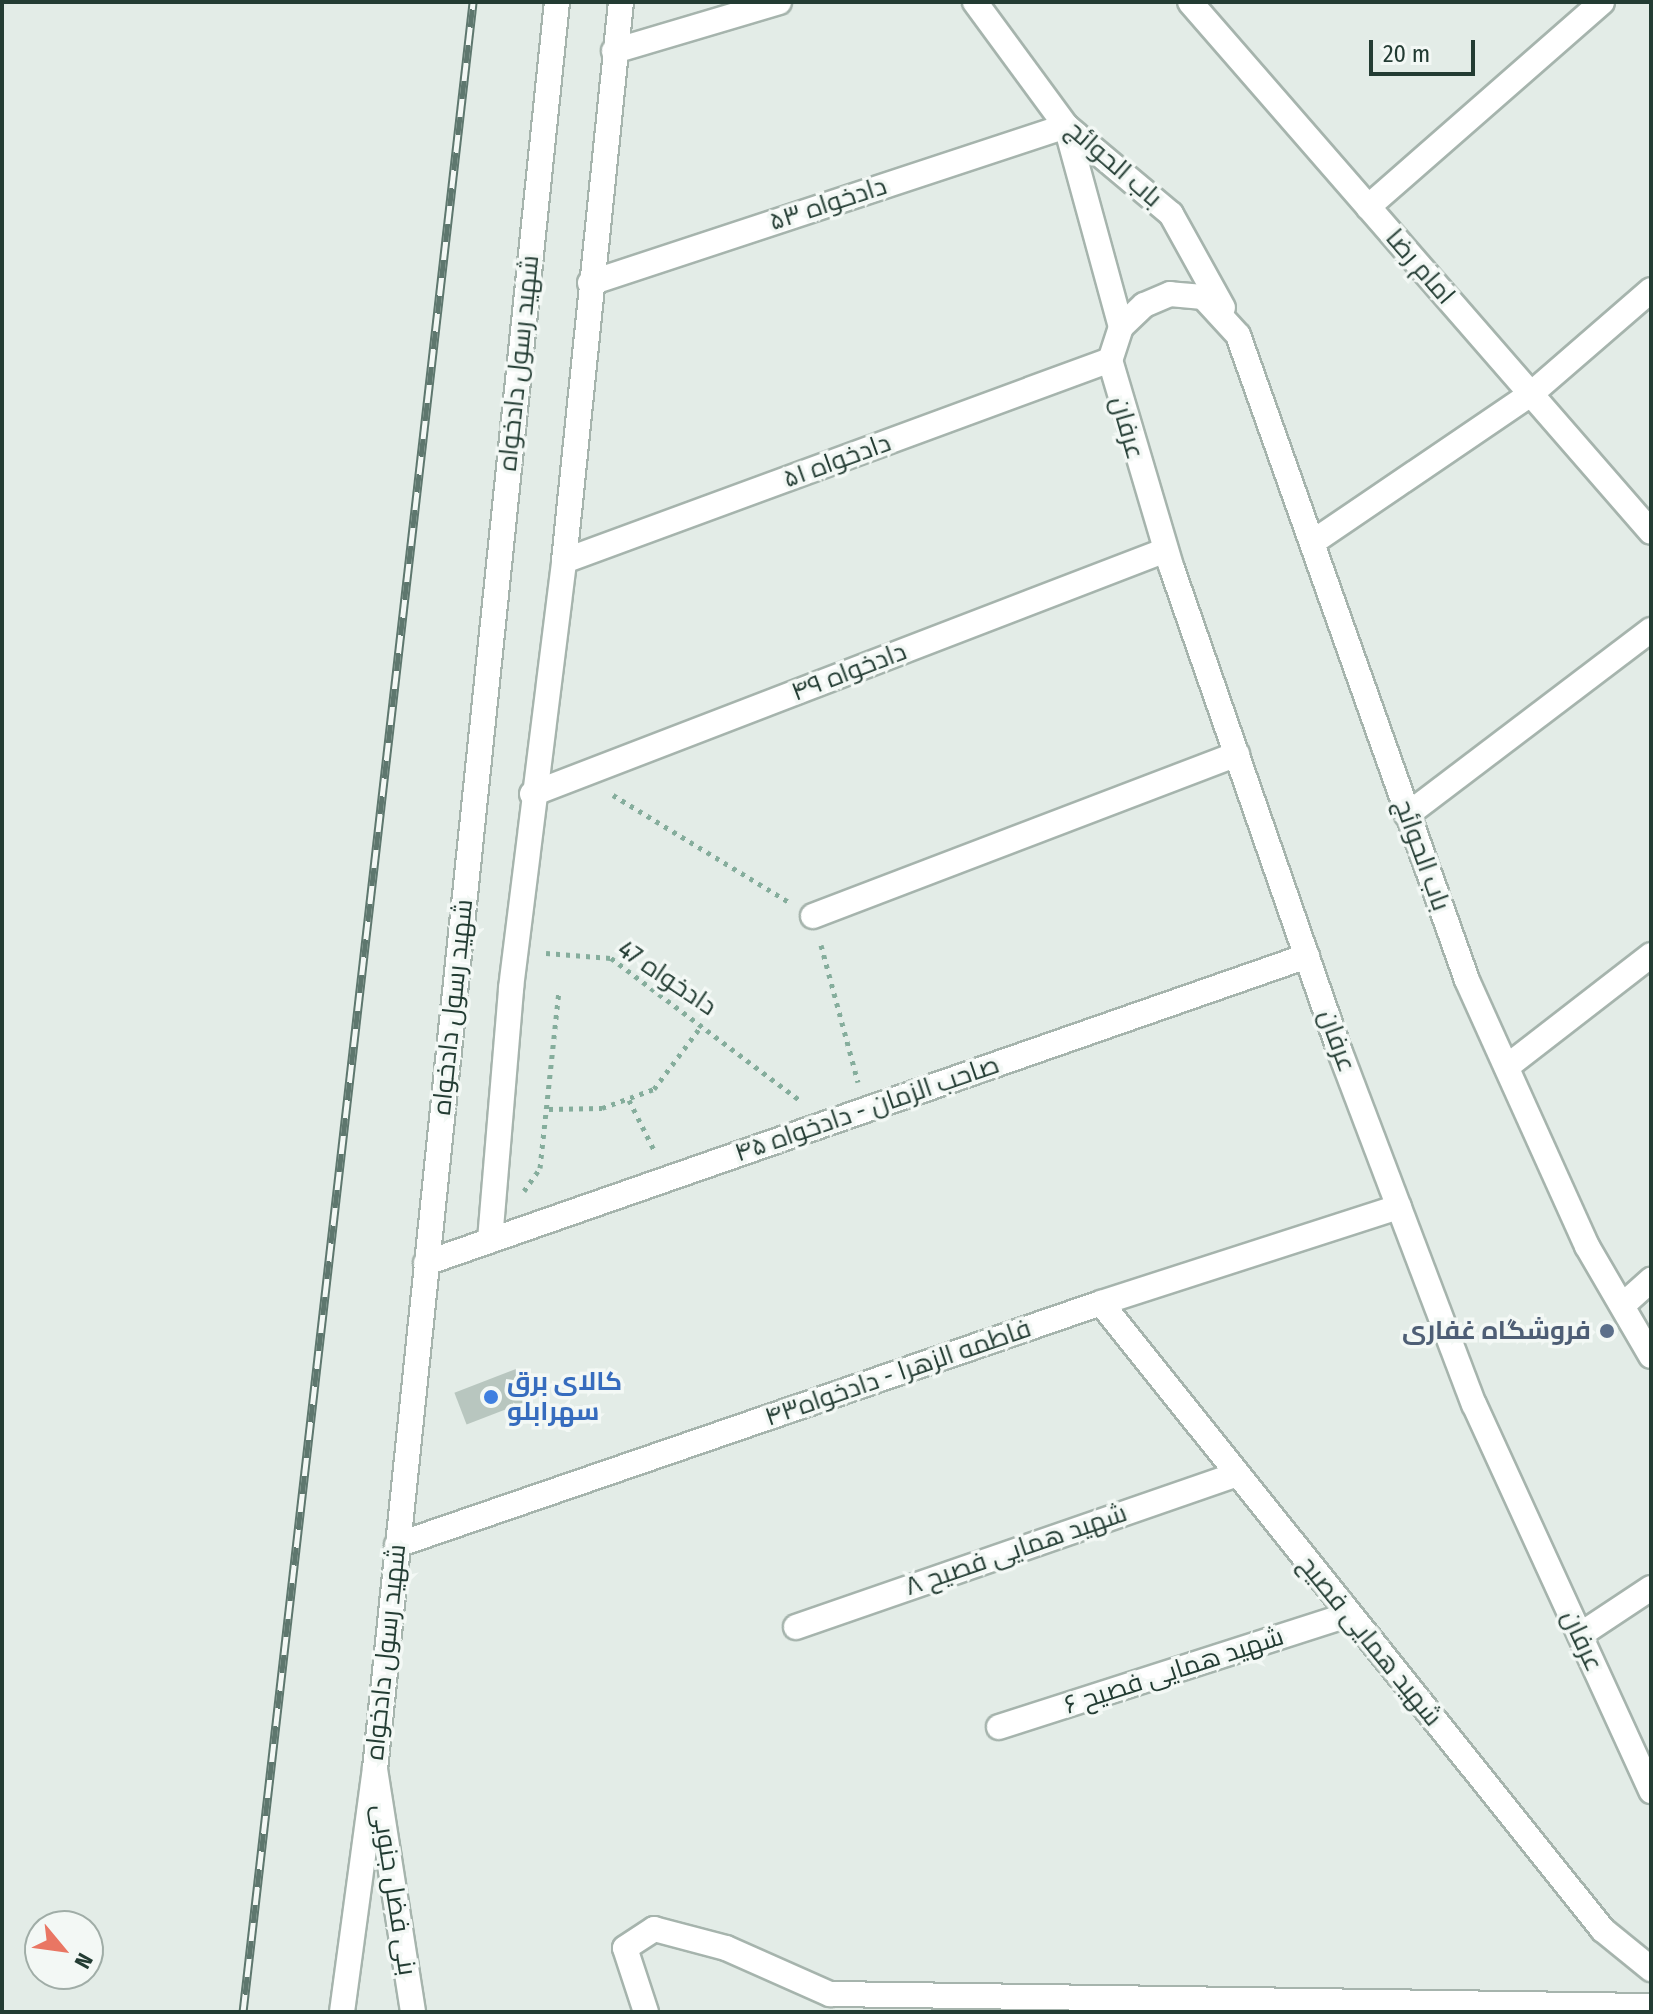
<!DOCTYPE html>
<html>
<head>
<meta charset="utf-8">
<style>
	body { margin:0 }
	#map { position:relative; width:1653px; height:2014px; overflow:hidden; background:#e3ece7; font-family:"Fira Sans Condensed",Cairo,sans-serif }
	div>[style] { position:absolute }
	.building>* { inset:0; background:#b8c6bf; transform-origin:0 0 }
	.path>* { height:5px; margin-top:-2.5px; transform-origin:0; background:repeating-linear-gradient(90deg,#85ad9c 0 4px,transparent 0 10px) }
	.roads { filter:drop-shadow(2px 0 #a6b4ad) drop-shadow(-2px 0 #a6b4ad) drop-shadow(0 2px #a6b4ad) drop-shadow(0 -2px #a6b4ad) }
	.minor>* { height:24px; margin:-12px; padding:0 12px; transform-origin:12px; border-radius:12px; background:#fff }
	.tertiary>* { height:24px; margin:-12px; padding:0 12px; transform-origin:12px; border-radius:12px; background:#fff }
	.secondary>* { height:24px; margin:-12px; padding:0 12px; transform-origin:12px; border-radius:12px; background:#fff }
	.rail>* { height:9px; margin-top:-4.5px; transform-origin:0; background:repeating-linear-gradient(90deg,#f3f8f5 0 18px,#5e776e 0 36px); box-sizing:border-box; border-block:2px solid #5e776e }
	.dots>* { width:22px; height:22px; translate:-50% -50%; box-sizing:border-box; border:4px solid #f3f8f5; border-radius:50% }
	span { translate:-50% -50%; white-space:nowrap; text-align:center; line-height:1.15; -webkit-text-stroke:7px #f3f8f5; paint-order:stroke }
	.street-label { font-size:26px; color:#233c33 }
	.service-label { font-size:26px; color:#4e5e75; font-weight:700 }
	.right { translate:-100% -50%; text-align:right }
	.shop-label { font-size:26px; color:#366cbe; font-weight:700 }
	.left { translate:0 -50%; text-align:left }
	.frame { position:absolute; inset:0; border:4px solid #233c33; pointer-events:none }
	.north { position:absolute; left:24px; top:1910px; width:80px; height:80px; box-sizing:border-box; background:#f3f8f5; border:2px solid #a0ada7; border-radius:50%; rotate:119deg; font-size:22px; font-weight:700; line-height:32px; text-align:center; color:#233c33 }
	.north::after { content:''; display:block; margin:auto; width:28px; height:36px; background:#e97663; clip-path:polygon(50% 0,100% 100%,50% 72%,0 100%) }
	.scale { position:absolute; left:1369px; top:40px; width:106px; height:36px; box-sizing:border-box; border:4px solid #233c33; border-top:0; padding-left:10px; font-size:24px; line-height:28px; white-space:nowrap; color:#233c33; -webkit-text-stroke:6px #f3f8f5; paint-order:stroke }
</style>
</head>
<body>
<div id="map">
	<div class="building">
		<div style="left:516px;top:1369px;width:34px;height:66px;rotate:69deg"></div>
	</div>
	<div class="path">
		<div style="left:613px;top:795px;width:206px;rotate:31.3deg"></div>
		<div style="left:821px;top:945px;width:142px;rotate:74.9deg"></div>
		<div style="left:546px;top:953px;width:65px;rotate:4.4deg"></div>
		<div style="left:611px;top:958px;width:239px;rotate:37deg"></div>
		<div style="left:629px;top:1100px;width:58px;rotate:63.4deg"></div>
		<div style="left:549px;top:1109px;width:53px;rotate:-1.1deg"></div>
		<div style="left:602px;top:1108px;width:55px;rotate:-20.1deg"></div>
		<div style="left:654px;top:1089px;width:80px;rotate:-53.1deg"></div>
		<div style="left:524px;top:1191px;width:28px;rotate:-55deg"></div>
		<div style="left:540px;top:1168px;width:178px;rotate:-83.9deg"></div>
	</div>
	<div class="roads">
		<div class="minor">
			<div style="left:975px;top:2px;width:154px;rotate:53.7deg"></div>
			<div style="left:1066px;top:126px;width:137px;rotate:40deg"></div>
			<div style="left:1171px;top:214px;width:107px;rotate:61deg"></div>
			<div style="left:1190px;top:2px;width:702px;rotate:48.98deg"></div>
			<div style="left:614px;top:51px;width:172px;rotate:-16.5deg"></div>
			<div style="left:1368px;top:207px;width:311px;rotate:-41.2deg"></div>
			<div style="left:590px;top:283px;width:501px;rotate:-18.25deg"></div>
			<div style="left:1066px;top:126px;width:208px;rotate:74.7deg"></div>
			<div style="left:1313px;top:542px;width:263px;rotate:-34.2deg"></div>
			<div style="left:1531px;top:394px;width:159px;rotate:-40.9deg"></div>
			<div style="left:564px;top:561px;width:582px;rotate:-20.21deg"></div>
			<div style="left:532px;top:794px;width:679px;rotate:-21.05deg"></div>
			<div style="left:1407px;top:815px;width:306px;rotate:-37.2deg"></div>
			<div style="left:813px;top:916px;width:454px;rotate:-20.9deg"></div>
			<div style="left:1508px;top:1066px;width:181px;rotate:-37.8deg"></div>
			<div style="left:490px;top:1240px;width:253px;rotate:-85.2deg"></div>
			<div style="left:511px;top:988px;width:430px;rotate:-82.9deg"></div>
			<div style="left:564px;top:561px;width:562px;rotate:-84.18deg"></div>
			<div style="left:426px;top:1263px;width:933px;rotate:-19.21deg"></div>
			<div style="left:1101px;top:1303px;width:803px;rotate:51.32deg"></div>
			<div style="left:1603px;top:1930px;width:62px;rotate:39.1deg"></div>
			<div style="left:1623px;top:1305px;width:38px;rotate:-42deg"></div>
			<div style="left:1651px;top:1356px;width:127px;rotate:-120.2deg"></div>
			<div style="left:1587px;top:1246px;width:292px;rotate:-114.3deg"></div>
			<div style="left:1467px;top:980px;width:684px;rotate:-109.55deg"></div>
			<div style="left:1238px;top:335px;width:52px;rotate:-132.6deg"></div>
			<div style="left:1203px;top:297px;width:33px;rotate:-175deg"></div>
			<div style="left:1170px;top:294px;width:28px;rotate:157deg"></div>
			<div style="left:1144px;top:305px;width:32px;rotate:136deg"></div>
			<div style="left:1121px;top:327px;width:35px;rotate:108deg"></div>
			<div style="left:1110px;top:360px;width:215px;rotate:73.5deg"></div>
			<div style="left:1171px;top:566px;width:515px;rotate:70.83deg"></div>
			<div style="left:1340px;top:1052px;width:377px;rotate:69.2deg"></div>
			<div style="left:1474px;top:1404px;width:426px;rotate:65.4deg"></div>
			<div style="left:397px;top:1545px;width:744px;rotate:-18.97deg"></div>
			<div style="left:1101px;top:1303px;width:313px;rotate:-17.9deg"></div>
			<div style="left:796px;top:1627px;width:467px;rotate:-19.1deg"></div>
			<div style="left:1580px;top:1635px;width:85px;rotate:-33.5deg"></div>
			<div style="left:999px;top:1727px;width:367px;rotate:-17.8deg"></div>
			<div style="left:646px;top:2012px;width:67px;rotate:-108.2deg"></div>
			<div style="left:625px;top:1948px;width:35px;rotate:-33deg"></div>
			<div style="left:654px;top:1929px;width:74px;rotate:14.8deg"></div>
			<div style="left:726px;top:1948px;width:114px;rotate:23.9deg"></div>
			<div style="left:830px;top:1994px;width:821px;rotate:0.84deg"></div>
		</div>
		<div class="tertiary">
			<div style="left:342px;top:2012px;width:245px;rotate:-82.3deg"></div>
			<div style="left:375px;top:1769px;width:1776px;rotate:-84.12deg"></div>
		</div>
		<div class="secondary">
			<div style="left:375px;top:1769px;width:246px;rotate:81.1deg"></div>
		</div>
	</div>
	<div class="rail">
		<div style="left:243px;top:2012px;width:2023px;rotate:-83.47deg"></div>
	</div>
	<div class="dots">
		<div style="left:1607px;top:1331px;background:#5c6f8a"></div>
		<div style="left:491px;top:1397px;background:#3f7fe0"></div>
	</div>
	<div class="street-label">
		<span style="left:1114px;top:164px;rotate:41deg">باب الحوائج</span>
		<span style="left:828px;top:204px;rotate:-18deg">دادخواه ۵۳</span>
		<span style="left:1420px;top:267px;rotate:49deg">امام رضا</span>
		<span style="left:519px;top:363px;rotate:-84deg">شهید رسول دادخواه</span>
		<span style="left:1127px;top:428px;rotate:74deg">عرفان</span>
		<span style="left:837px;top:461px;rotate:-20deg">دادخواه ۵۱</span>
		<span style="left:849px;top:672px;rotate:-21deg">دادخواه ۴۹</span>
		<span style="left:1422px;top:855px;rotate:70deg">باب الحوائج</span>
		<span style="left:667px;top:978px;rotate:34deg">دادخواه 47</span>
		<span style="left:453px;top:1007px;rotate:-84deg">شهید رسول دادخواه</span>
		<span style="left:1337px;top:1041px;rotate:70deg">عرفان</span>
		<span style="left:867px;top:1109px;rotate:-19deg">صاحب الزمان - دادخواه ۴۵</span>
		<span style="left:898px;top:1373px;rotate:-19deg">فاطمه الزهرا - دادخواه۴۳</span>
		<span style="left:1016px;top:1550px;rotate:-19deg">شهید همایی فصیح ۸</span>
		<span style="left:1370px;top:1641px;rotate:51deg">شهید همایی فصیح</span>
		<span style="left:1582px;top:1641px;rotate:65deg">عرفان</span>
		<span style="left:386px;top:1652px;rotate:-84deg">شهید رسول دادخواه</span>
		<span style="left:1174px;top:1671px;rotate:-18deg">شهید همایی فصیح ۶</span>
		<span style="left:394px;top:1890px;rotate:81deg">بنی فضل جنوبی</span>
	</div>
	<div class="service-label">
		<span class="right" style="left:1591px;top:1331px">فروشگاه غفاری</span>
	</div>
	<div class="shop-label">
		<span class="left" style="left:507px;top:1397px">کالای برق<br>سهرابلو</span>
	</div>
	<div class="frame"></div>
	<div class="north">N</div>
	<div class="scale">20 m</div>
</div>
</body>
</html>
